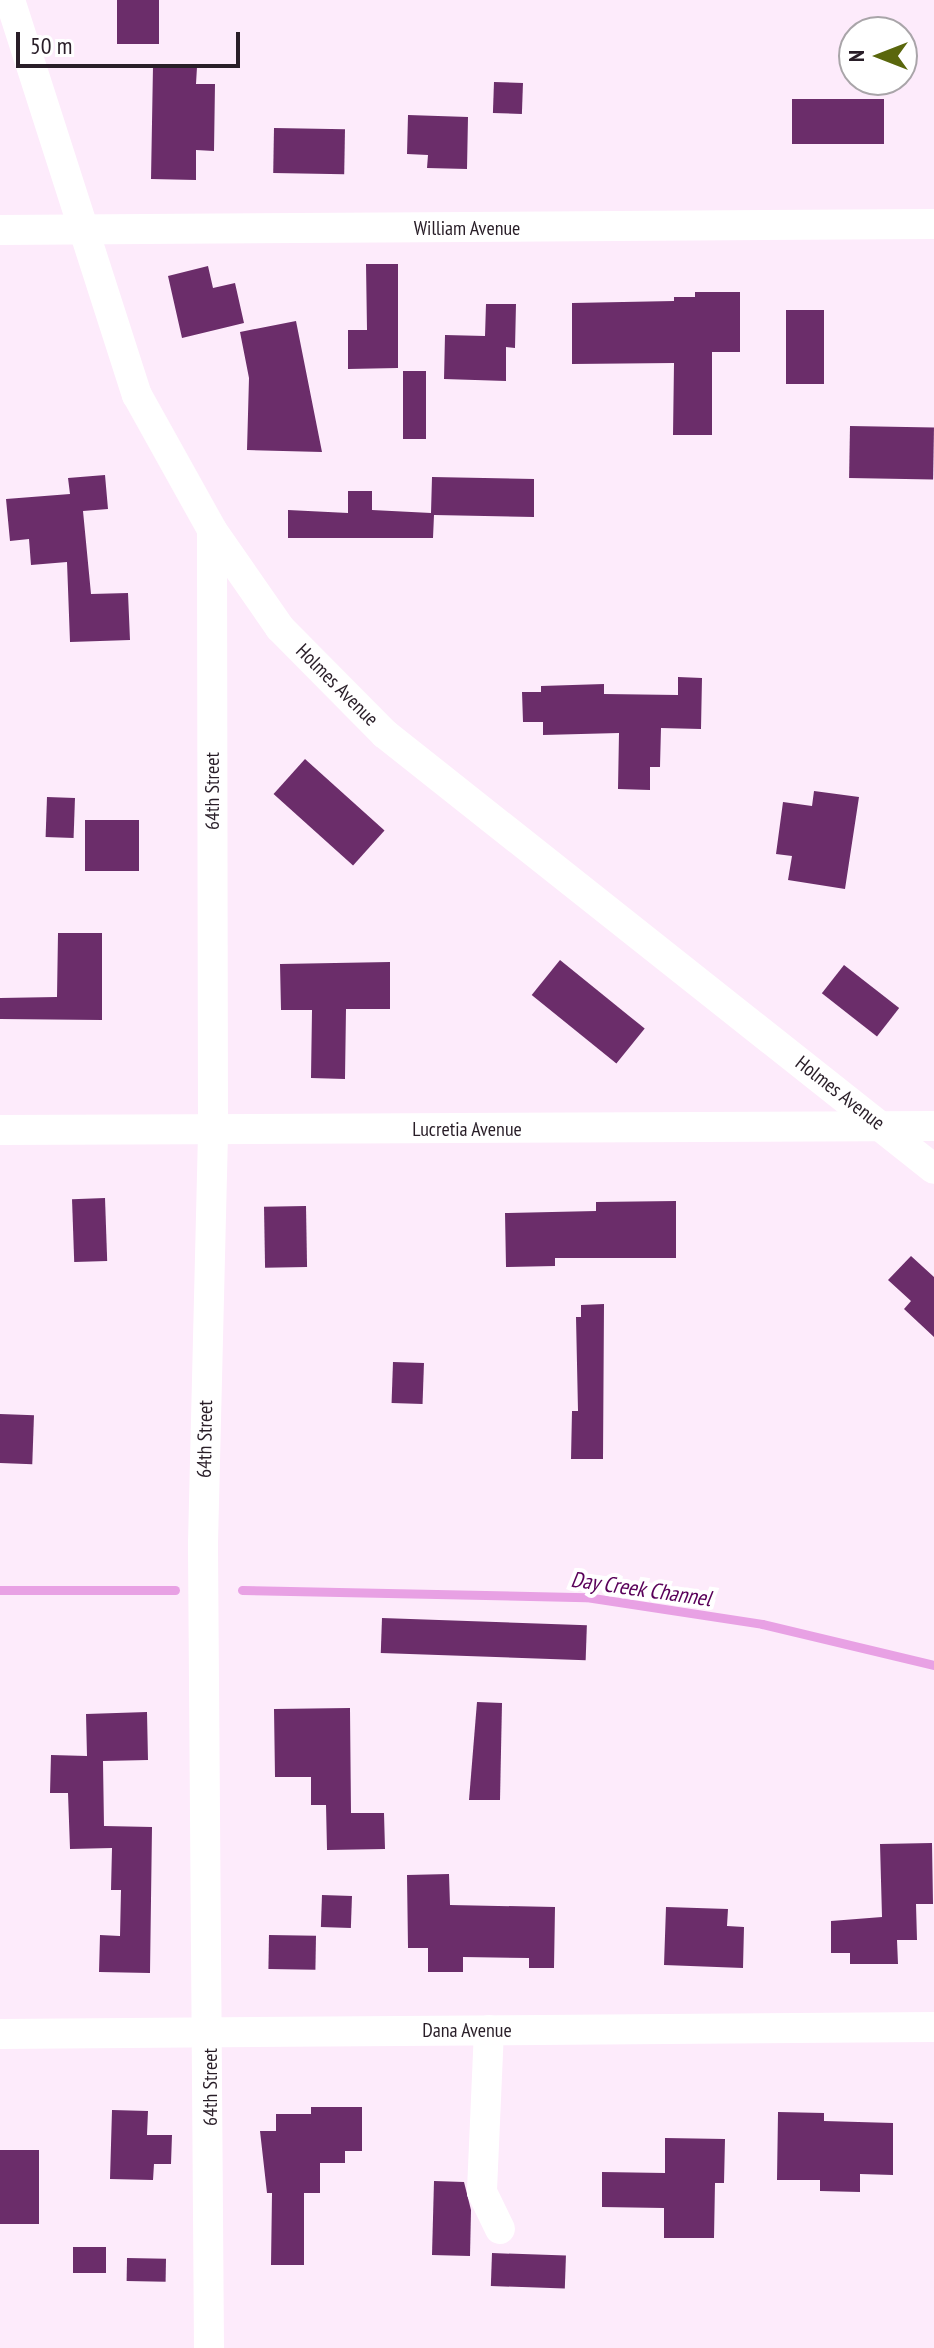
<!DOCTYPE html>
<html>
<head>
<meta charset="utf-8">
<style>
	body { margin:0 }
	#map { position:relative; width:934px; height:2348px; overflow:hidden; background:#fdebfb; font-family:"PT Sans Narrow",sans-serif }
	div>[style] { position:absolute }
	.stream>* { height:9px; margin:-4.5px; padding:0 4.5px; transform-origin:4.5px; border-radius:4.5px; background:#e8a1e4 }
	.building>* { inset:0; background:#6b2d6a; transform-origin:0 0 }
	.minor>* { height:30px; margin:-15px; padding:0 15px; transform-origin:15px; border-radius:15px; background:#fff }
	span { translate:-50% -50%; white-space:nowrap; text-align:center; line-height:1.15; -webkit-text-stroke:8px #fff; paint-order:stroke }
	.street-label { font-size:20px; color:#291e28 }
	.water-label { font-size:22px; color:#590059; font-style:italic }
	.north { position:absolute; left:838px; top:16px; width:80px; height:80px; box-sizing:border-box; background:#fff; border:2px solid #a9a5a9; border-radius:50%; rotate:270deg; font-size:22px; font-weight:700; line-height:32px; text-align:center; color:#291e28 }
	.north::after { content:''; display:block; margin:auto; width:28px; height:36px; background:#5a670d; clip-path:polygon(50% 0,100% 100%,50% 72%,0 100%) }
	.scale { position:absolute; left:16px; top:32px; width:224px; height:36px; box-sizing:border-box; border:4px solid #291e28; border-top:0; padding-left:10px; font-size:24px; line-height:28px; white-space:nowrap; color:#291e28; -webkit-text-stroke:6px #fff; paint-order:stroke }
</style>
</head>
<body>
<div id="map">
	<div class="stream">
		<div style="left:0;top:1590px;width:175px"></div>
		<div style="left:242px;top:1590px;width:344px;rotate:1.2deg"></div>
		<div style="left:586px;top:1597px;width:178px;rotate:8.7deg"></div>
		<div style="left:762px;top:1624px;width:177px;rotate:13.4deg"></div>
	</div>
	<div class="building">
		<div style="left:117px;top:0;width:42px;height:44px"></div>
		<div style="clip-path:polygon(153px 66px,197px 67px,196px 84px,215px 84px,214px 151px,196px 150px,196px 180px,151px 179px)"></div>
		<div style="left:494px;top:82px;width:29px;height:31px;rotate:2deg"></div>
		<div style="left:792px;top:99px;width:92px;height:45px"></div>
		<div style="clip-path:polygon(408px 115px,468px 117px,467px 169px,427px 168px,428px 155px,407px 154px)"></div>
		<div style="left:274px;top:128px;width:71px;height:45px;rotate:1deg"></div>
		<div style="clip-path:polygon(366px 264px,398px 264px,398px 368px,348px 369px,348px 330px,367px 330px)"></div>
		<div style="clip-path:polygon(208px 266px,213px 288px,235px 283px,244px 323px,182px 338px,168px 276px)"></div>
		<div style="clip-path:polygon(695px 292px,740px 292px,740px 352px,712px 352px,712px 435px,673px 435px,674px 363px,572px 364px,572px 303px,674px 301px,674px 297px,695px 297px)"></div>
		<div style="clip-path:polygon(486px 304px,516px 304px,515px 348px,506px 347px,506px 381px,444px 379px,445px 335px,485px 336px)"></div>
		<div style="left:786px;top:310px;width:38px;height:74px"></div>
		<div style="clip-path:polygon(296px 321px,322px 452px,247px 450px,249px 378px,240px 332px)"></div>
		<div style="left:403px;top:371px;width:23px;height:68px"></div>
		<div style="left:850px;top:426px;width:84px;height:52px;rotate:1deg"></div>
		<div style="clip-path:polygon(105px 475px,108px 509px,83px 511px,91px 594px,128px 593px,130px 640px,70px 642px,67px 562px,31px 565px,29px 539px,10px 541px,6px 499px,70px 494px,68px 478px)"></div>
		<div style="clip-path:polygon(432px 477px,534px 479px,534px 517px,434px 515px,433px 538px,288px 538px,288px 510px,348px 513px,348px 491px,372px 491px,372px 510px,431px 513px)"></div>
		<div style="clip-path:polygon(678px 677px,702px 678px,701px 729px,661px 728px,660px 767px,650px 767px,650px 790px,618px 789px,619px 733px,543px 735px,543px 722px,523px 722px,522px 692px,541px 692px,541px 686px,604px 684px,604px 694px,678px 695px)"></div>
		<div style="left:305px;top:759px;width:107px;height:47px;rotate:42deg"></div>
		<div style="clip-path:polygon(814px 791px,859px 797px,845px 889px,788px 880px,792px 856px,776px 854px,783px 802px,812px 806px)"></div>
		<div style="left:47px;top:797px;width:28px;height:40px;rotate:2deg"></div>
		<div style="left:85px;top:820px;width:54px;height:51px"></div>
		<div style="clip-path:polygon(58px 933px,102px 933px,102px 1020px,0 1019px,0 998px,57px 997px)"></div>
		<div style="left:560px;top:960px;width:109px;height:45px;rotate:39deg"></div>
		<div style="clip-path:polygon(390px 962px,390px 1009px,346px 1009px,345px 1079px,311px 1078px,312px 1010px,281px 1010px,280px 964px)"></div>
		<div style="left:844px;top:965px;width:70px;height:36px;rotate:38deg"></div>
		<div style="left:105px;top:1198px;width:63px;height:33px;rotate:88deg"></div>
		<div style="clip-path:polygon(676px 1201px,676px 1258px,555px 1258px,555px 1266px,506px 1267px,505px 1213px,596px 1211px,596px 1202px)"></div>
		<div style="left:306px;top:1206px;width:61px;height:42px;rotate:89deg"></div>
		<div style="clip-path:polygon(911px 1256px,934px 1277px,934px 1337px,904px 1309px,911px 1301px,888px 1280px)"></div>
		<div style="clip-path:polygon(604px 1304px,603px 1459px,571px 1459px,572px 1411px,578px 1411px,576px 1317px,581px 1317px,581px 1305px)"></div>
		<div style="left:393px;top:1362px;width:31px;height:41px;rotate:2deg"></div>
		<div style="left:0;top:1414px;width:34px;height:49px;rotate:2deg"></div>
		<div style="left:382px;top:1618px;width:205px;height:35px;rotate:2deg"></div>
		<div style="clip-path:polygon(477px 1702px,502px 1703px,500px 1800px,469px 1800px)"></div>
		<div style="clip-path:polygon(350px 1708px,351px 1813px,384px 1813px,385px 1849px,327px 1850px,326px 1805px,311px 1805px,311px 1777px,275px 1777px,274px 1709px)"></div>
		<div style="clip-path:polygon(147px 1712px,148px 1760px,103px 1761px,104px 1826px,152px 1827px,150px 1973px,99px 1972px,100px 1935px,120px 1936px,121px 1890px,111px 1890px,112px 1848px,70px 1849px,68px 1793px,50px 1793px,51px 1755px,87px 1756px,86px 1714px)"></div>
		<div style="clip-path:polygon(932px 1843px,933px 1904px,916px 1904px,917px 1940px,897px 1940px,898px 1964px,850px 1964px,850px 1953px,831px 1953px,831px 1921px,882px 1917px,880px 1844px)"></div>
		<div style="clip-path:polygon(449px 1874px,450px 1905px,555px 1907px,554px 1968px,529px 1968px,529px 1958px,463px 1957px,463px 1972px,428px 1972px,428px 1948px,408px 1948px,407px 1875px)"></div>
		<div style="left:322px;top:1895px;width:30px;height:32px;rotate:2deg"></div>
		<div style="clip-path:polygon(666px 1907px,728px 1909px,727px 1926px,744px 1927px,743px 1968px,664px 1965px)"></div>
		<div style="left:269px;top:1935px;width:47px;height:34px;rotate:1deg"></div>
		<div style="clip-path:polygon(311px 2107px,362px 2107px,362px 2151px,345px 2151px,345px 2163px,320px 2163px,320px 2193px,304px 2193px,304px 2265px,271px 2265px,272px 2193px,267px 2193px,260px 2131px,276px 2131px,276px 2114px,311px 2114px)"></div>
		<div style="clip-path:polygon(112px 2110px,148px 2111px,147px 2135px,172px 2135px,171px 2164px,154px 2164px,153px 2180px,110px 2179px)"></div>
		<div style="clip-path:polygon(778px 2112px,824px 2113px,824px 2121px,893px 2123px,893px 2175px,860px 2174px,860px 2192px,820px 2191px,820px 2180px,777px 2180px)"></div>
		<div style="clip-path:polygon(665px 2138px,725px 2139px,724px 2183px,715px 2183px,714px 2238px,664px 2238px,664px 2208px,602px 2207px,602px 2172px,665px 2173px)"></div>
		<div style="left:0;top:2150px;width:39px;height:74px"></div>
		<div style="clip-path:polygon(434px 2181px,464px 2182px,471px 2210px,470px 2256px,432px 2255px)"></div>
		<div style="left:73px;top:2247px;width:33px;height:26px"></div>
		<div style="left:492px;top:2253px;width:74px;height:33px;rotate:2deg"></div>
		<div style="left:127px;top:2258px;width:39px;height:23px;rotate:1deg"></div>
	</div>
	<div class="minor">
		<div style="left:10px;top:0;width:415px;rotate:72.2deg"></div>
		<div style="left:137px;top:395px;width:154px;rotate:60.9deg"></div>
		<div style="left:212px;top:530px;width:119px;rotate:55.2deg"></div>
		<div style="left:280px;top:628px;width:149px;rotate:45.3deg"></div>
		<div style="left:385px;top:734px;width:700px;rotate:38.39deg"></div>
		<div style="left:0;top:230px;width:934px;rotate:-0.37deg"></div>
		<div style="left:0;top:1130px;width:934px;rotate:-0.25deg"></div>
		<div style="left:489px;top:2030px;width:162px;rotate:92.5deg"></div>
		<div style="left:482px;top:2192px;width:41px;rotate:64.1deg"></div>
		<div style="left:0;top:2034px;width:934px;rotate:-0.43deg"></div>
		<div style="left:209px;top:2348px;width:805px;rotate:-90.43deg"></div>
		<div style="left:203px;top:1543px;width:413px;rotate:-88.6deg"></div>
		<div style="left:213px;top:1130px;width:600px;rotate:-90.1deg"></div>
	</div>
	<div class="street-label">
		<span style="left:467px;top:228px">William Avenue</span>
		<span style="left:337px;top:685px;rotate:45deg">Holmes Avenue</span>
		<span style="left:212px;top:791px;rotate:-90deg">64th Street</span>
		<span style="left:840px;top:1093px;rotate:38deg">Holmes Avenue</span>
		<span style="left:467px;top:1129px">Lucretia Avenue</span>
		<span style="left:205px;top:1439px;rotate:-89deg">64th Street</span>
		<span style="left:467px;top:2030px">Dana Avenue</span>
		<span style="left:210px;top:2087px;rotate:-90deg">64th Street</span>
	</div>
	<div class="water-label">
		<span style="left:641px;top:1589px;rotate:8deg">Day Creek Channel</span>
	</div>
	<div class="north">N</div>
	<div class="scale">50 m</div>
</div>
</body>
</html>
